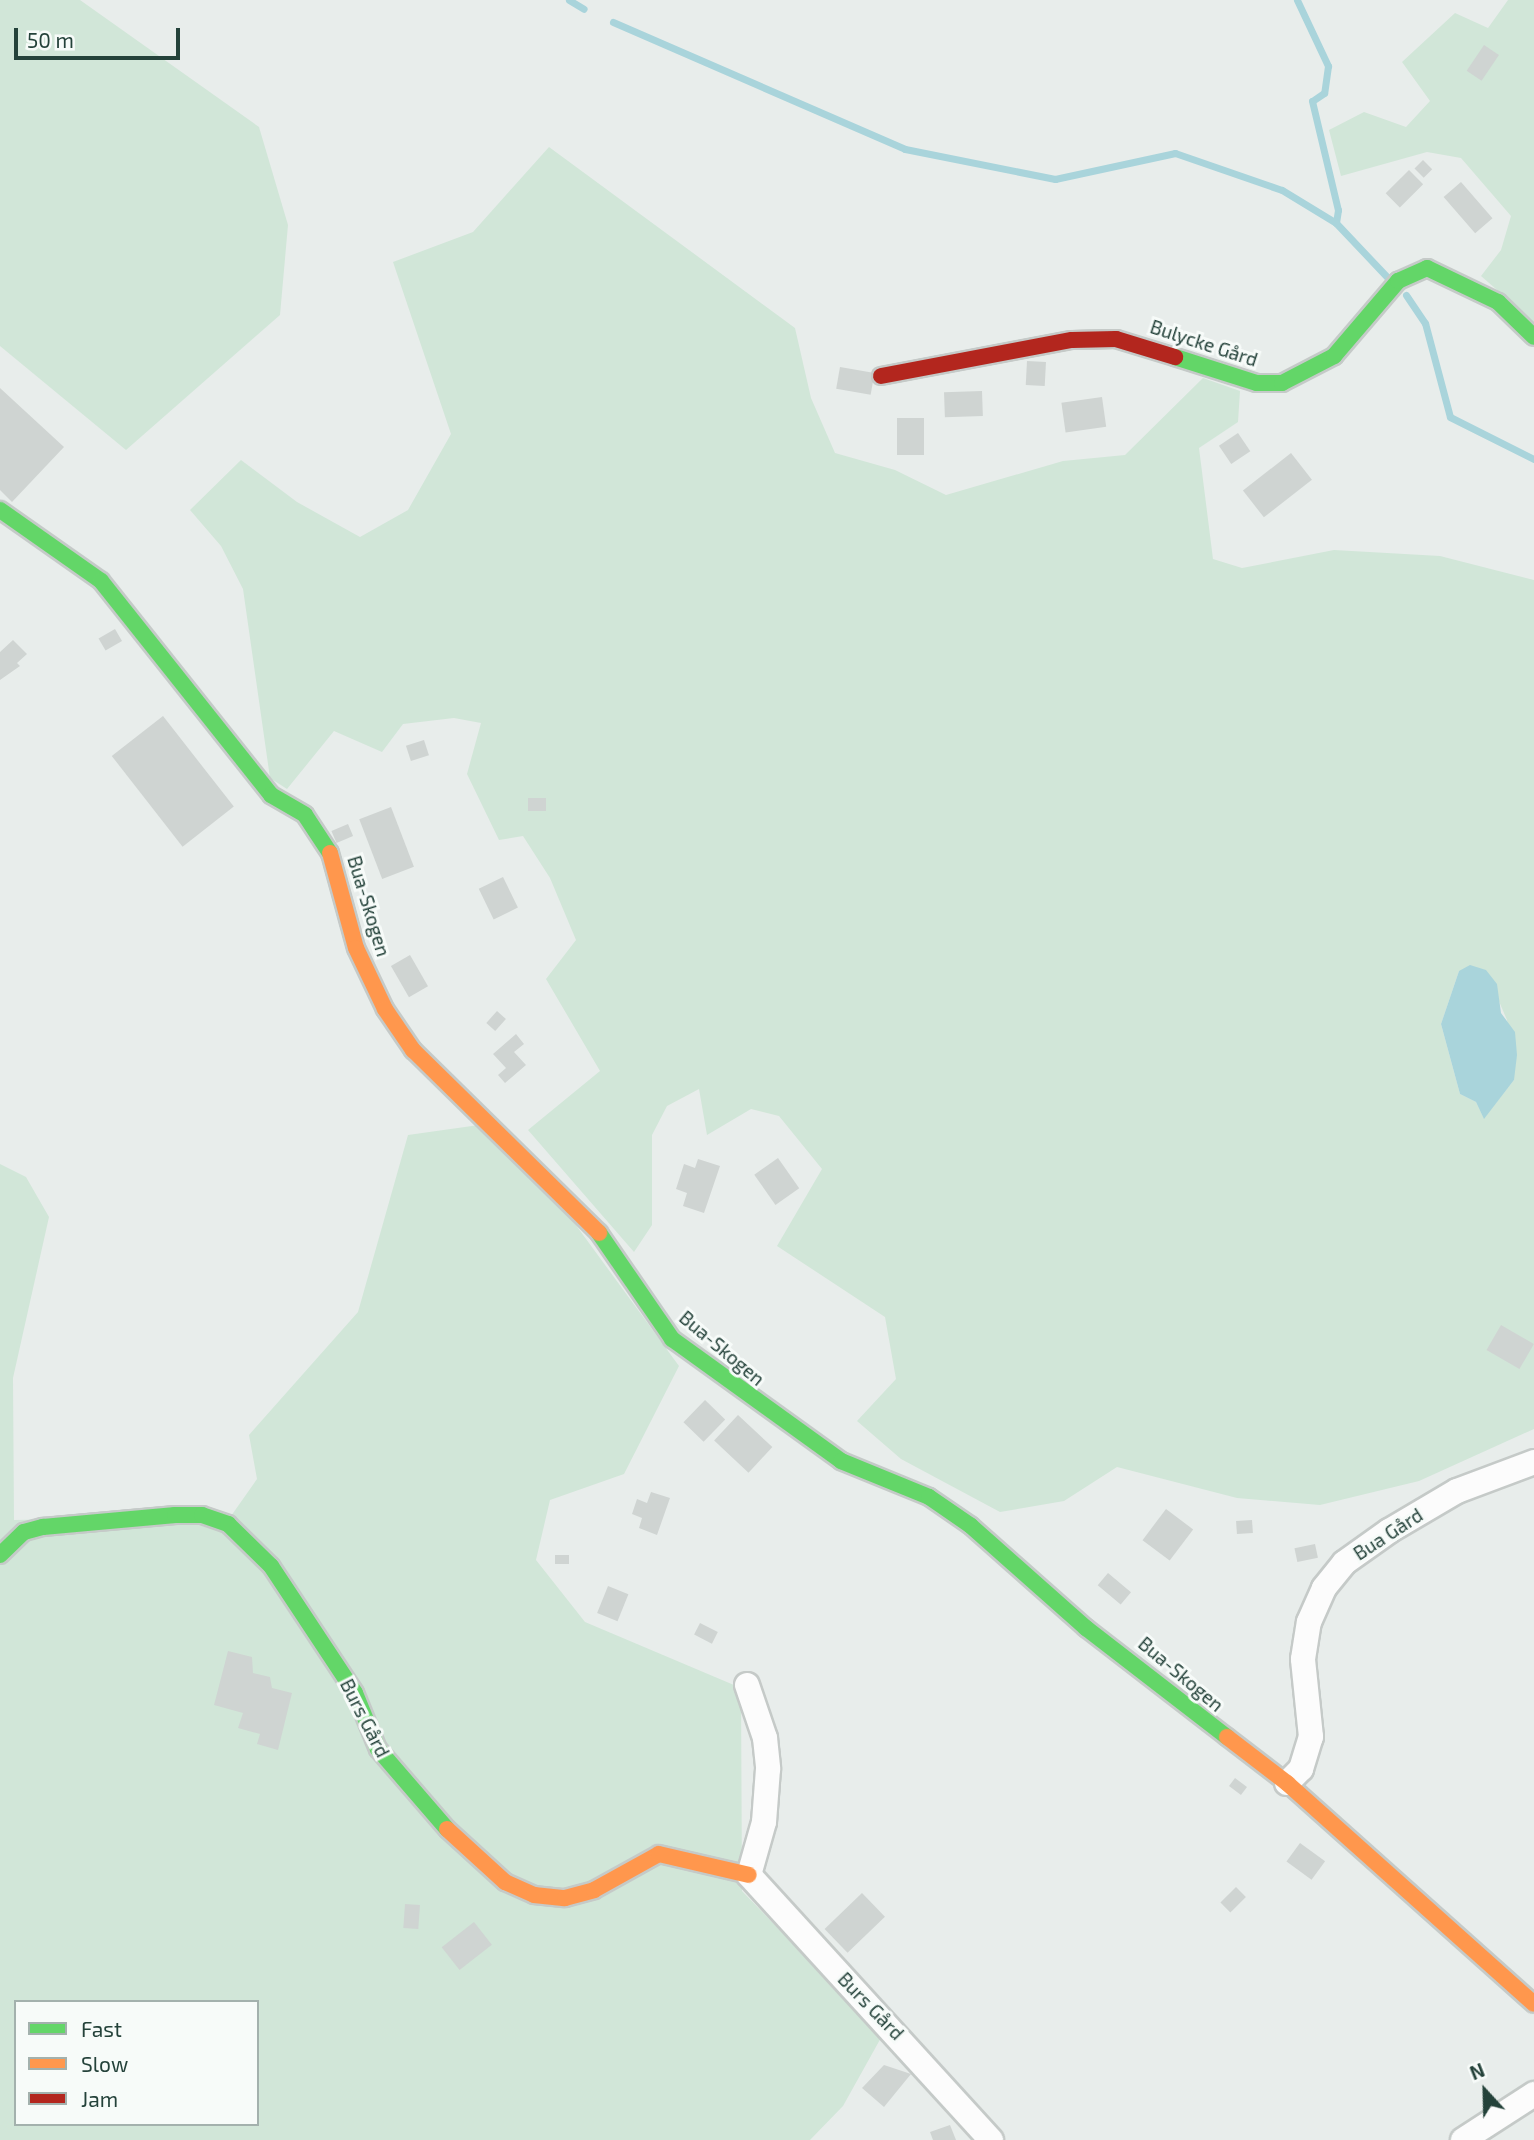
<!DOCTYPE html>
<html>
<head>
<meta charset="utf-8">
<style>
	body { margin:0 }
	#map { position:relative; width:1534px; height:2140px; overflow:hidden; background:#e8edeb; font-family:"Exo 2",sans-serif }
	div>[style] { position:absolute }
	.green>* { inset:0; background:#d1e6d8 }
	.water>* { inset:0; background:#a9d4db }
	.stream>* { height:7px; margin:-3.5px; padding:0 3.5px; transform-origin:3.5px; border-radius:3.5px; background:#a9d4db }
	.building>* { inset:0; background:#cfd4d2; transform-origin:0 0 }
	.roads { filter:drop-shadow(2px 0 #c5cac8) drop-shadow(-2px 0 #c5cac8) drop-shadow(0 2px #c5cac8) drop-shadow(0 -2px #c5cac8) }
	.street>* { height:24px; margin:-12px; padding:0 12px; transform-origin:12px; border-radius:12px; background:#fcfcfc }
	.fast>* { height:16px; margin:-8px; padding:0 8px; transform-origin:8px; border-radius:8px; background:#63d668 }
	.slow>* { height:16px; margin:-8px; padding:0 8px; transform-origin:8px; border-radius:8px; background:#ff974d }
	.jam>* { height:16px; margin:-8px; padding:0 8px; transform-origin:8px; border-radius:8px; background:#b3261e }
	span { translate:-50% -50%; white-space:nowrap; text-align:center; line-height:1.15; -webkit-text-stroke:6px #f7fbf9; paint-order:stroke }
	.street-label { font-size:19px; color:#24423a }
	.legend { position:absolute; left:14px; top:2000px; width:245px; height:126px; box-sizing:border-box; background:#f7fbf9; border:2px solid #a3b1ad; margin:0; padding:9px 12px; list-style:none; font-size:21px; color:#24423a }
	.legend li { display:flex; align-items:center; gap:14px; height:35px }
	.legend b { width:35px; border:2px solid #a3b1ad }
	.north { position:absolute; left:1450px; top:2056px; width:70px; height:70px; -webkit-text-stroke:5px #f7fbf9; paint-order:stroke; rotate:338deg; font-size:19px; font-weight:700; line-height:28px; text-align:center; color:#24423a }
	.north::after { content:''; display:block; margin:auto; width:24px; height:32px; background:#24423a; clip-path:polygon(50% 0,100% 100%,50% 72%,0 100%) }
	.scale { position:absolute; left:14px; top:28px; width:166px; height:32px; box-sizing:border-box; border:4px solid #24423a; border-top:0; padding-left:9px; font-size:21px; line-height:24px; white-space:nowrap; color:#24423a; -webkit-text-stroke:5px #f7fbf9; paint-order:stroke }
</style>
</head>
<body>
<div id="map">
	<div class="green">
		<div style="clip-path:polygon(0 0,80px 0,259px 127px,288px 225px,280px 315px,126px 450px,0 346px)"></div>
		<div style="clip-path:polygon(1508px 0,1534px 0,1534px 322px,1481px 276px,1501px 250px,1511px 216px,1461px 158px,1427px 152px,1341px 176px,1329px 130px,1364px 112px,1406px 127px,1430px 101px,1402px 62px,1455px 13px,1488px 28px)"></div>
		<div style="clip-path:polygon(evenodd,549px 147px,795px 328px,811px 398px,835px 453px,895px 470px,946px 495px,1063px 461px,1125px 455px,1203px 378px,1240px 391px,1238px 422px,1199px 448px,1213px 559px,1242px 568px,1334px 550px,1440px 556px,1534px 580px,1534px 1429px,1419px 1481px,1320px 1505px,1237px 1498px,1117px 1467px,1064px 1501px,1000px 1512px,901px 1459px,857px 1421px,896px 1379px,885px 1317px,777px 1246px,822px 1169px,779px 1116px,751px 1109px,707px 1135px,699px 1089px,667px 1106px,652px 1135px,652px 1225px,634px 1252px,528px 1130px,600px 1071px,546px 979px,576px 940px,550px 878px,523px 836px,499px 840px,467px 774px,481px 723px,454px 718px,403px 724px,382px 752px,334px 731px,287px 789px,270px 778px,243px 589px,221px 546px,190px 510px,241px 460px,297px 502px,360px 537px,408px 510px,451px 434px,393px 262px,473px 232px,549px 147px,1459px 971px,1495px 992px,1507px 1020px,1514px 1080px,1484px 1118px,1476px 1102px,1460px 1094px,1441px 1024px,1459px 971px)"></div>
		<div style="clip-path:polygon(evenodd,479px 1125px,548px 1187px,679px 1366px,624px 1474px,550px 1500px,536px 1560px,585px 1622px,741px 1688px,742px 1891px,882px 2036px,843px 2106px,810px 2140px,0 2140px,0 1164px,26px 1177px,49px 1217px,13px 1378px,14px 1520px,231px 1516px,257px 1479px,249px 1435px,358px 1312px,408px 1135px,479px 1125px,16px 2002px,257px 2002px,257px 2124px,16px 2124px,16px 2002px)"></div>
	</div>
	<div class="water">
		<div style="clip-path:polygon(1470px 965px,1486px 970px,1497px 984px,1501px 1013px,1515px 1032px,1517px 1055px,1514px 1080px,1484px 1119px,1476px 1102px,1460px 1094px,1441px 1024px,1459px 971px)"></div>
	</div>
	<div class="stream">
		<div style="left:569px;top:0;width:17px;rotate:31deg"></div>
		<div style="left:1297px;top:0;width:73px;rotate:64.8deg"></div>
		<div style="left:1328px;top:66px;width:27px;rotate:98deg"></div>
		<div style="left:1324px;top:93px;width:14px;rotate:146deg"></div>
		<div style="left:1312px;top:101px;width:112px;rotate:76.6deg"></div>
		<div style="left:1338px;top:210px;width:13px;rotate:99deg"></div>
		<div style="left:1336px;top:223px;width:74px;rotate:46.6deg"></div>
		<div style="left:613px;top:22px;width:318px;rotate:23.5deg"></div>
		<div style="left:905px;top:149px;width:153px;rotate:11.3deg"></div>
		<div style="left:1055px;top:179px;width:123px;rotate:-12.2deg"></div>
		<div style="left:1175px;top:153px;width:113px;rotate:19.1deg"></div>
		<div style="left:1282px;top:190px;width:63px;rotate:31.4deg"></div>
		<div style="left:1406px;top:295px;width:34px;rotate:56deg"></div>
		<div style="left:1425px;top:323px;width:97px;rotate:75.1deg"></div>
		<div style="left:1450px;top:417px;width:94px;rotate:26.6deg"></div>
	</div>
	<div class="building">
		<div style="left:1484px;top:45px;width:18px;height:31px;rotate:34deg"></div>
		<div style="left:1423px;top:160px;width:13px;height:12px;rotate:45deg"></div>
		<div style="left:1409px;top:170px;width:20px;height:33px;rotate:45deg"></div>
		<div style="left:1461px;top:182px;width:48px;height:23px;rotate:49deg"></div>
		<div style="left:1027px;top:361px;width:19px;height:24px;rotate:3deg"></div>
		<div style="left:840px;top:367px;width:35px;height:22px;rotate:10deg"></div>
		<div style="clip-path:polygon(0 388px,64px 447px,12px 502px,0 490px)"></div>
		<div style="left:982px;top:391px;width:25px;height:38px;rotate:88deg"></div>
		<div style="left:1102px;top:397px;width:30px;height:41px;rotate:82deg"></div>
		<div style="left:897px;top:418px;width:27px;height:37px"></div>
		<div style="left:1238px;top:433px;width:22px;height:23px;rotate:56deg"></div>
		<div style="left:1291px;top:453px;width:34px;height:61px;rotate:52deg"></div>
		<div style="left:115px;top:629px;width:14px;height:19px;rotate:60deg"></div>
		<div style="clip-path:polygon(13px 640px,27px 654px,17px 663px,20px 666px,0 680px,0 652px)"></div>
		<div style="left:163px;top:716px;width:115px;height:65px;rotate:52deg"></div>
		<div style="left:424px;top:740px;width:16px;height:19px;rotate:72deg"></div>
		<div style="left:546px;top:798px;width:13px;height:18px;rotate:90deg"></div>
		<div style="left:391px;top:807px;width:64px;height:34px;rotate:69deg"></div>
		<div style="left:348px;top:824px;width:13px;height:18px;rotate:67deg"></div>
		<div style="left:503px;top:877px;width:34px;height:27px;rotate:64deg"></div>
		<div style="left:410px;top:955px;width:36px;height:22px;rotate:60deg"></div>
		<div style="left:497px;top:1011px;width:12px;height:16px;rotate:42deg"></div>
		<div style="clip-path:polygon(516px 1034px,524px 1044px,514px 1052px,526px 1065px,505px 1083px,498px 1075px,506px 1068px,493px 1054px)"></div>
		<div style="left:778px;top:1158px;width:37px;height:29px;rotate:55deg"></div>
		<div style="clip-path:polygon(698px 1159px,720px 1166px,704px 1213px,683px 1206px,687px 1193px,676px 1189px,684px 1164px,695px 1168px)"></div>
		<div style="left:1501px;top:1325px;width:38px;height:29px;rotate:30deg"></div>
		<div style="left:705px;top:1400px;width:28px;height:31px;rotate:44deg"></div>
		<div style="left:738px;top:1415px;width:47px;height:35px;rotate:43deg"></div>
		<div style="clip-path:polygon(651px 1492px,670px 1498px,657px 1535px,639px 1528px,642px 1518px,632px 1514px,637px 1499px,647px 1503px)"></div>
		<div style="left:1166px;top:1509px;width:34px;height:39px;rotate:37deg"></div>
		<div style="left:1252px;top:1520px;width:13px;height:16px;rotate:86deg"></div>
		<div style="left:1315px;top:1544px;width:14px;height:21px;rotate:78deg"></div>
		<div style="left:555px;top:1555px;width:14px;height:9px"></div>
		<div style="left:1108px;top:1573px;width:30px;height:16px;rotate:40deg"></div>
		<div style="left:608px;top:1586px;width:22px;height:29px;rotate:22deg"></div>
		<div style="left:700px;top:1623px;width:20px;height:13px;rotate:27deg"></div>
		<div style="clip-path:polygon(228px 1651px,252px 1657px,253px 1673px,270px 1677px,272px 1688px,292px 1693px,278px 1750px,257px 1744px,260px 1734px,238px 1728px,243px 1713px,214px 1705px)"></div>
		<div style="left:1235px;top:1778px;width:15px;height:10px;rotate:37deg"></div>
		<div style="left:1300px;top:1843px;width:31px;height:23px;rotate:36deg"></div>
		<div style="left:1236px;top:1887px;width:14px;height:22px;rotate:45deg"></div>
		<div style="left:862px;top:1893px;width:33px;height:52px;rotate:46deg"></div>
		<div style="left:405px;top:1904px;width:15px;height:24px;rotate:4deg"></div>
		<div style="left:474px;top:1922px;width:29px;height:41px;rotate:52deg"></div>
		<div style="clip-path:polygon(884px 2065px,911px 2074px,884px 2107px,862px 2088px)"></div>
		<div style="clip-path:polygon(950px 2125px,956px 2140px,933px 2140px,930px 2132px)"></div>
	</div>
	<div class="roads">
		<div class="street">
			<div style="left:747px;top:1685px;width:56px;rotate:71.2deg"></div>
			<div style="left:765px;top:1738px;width:31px;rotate:84deg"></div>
			<div style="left:768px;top:1769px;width:53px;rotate:94.3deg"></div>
			<div style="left:764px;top:1822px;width:55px;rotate:105.8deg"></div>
			<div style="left:749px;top:1875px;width:359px;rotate:47.6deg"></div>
			<div style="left:1287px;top:1783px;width:20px;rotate:-45deg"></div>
			<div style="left:1301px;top:1769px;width:34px;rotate:-73deg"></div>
			<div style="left:1311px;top:1737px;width:78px;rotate:-95.9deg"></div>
			<div style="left:1303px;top:1659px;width:37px;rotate:-81deg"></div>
			<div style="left:1309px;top:1622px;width:37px;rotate:-66deg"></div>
			<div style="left:1324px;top:1588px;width:32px;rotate:-51deg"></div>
			<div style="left:1344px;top:1563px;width:55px;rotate:-35.4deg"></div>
			<div style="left:1389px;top:1531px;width:79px;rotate:-30.5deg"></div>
			<div style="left:1457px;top:1491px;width:82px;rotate:-20.6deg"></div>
			<div style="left:1463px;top:2140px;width:85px;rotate:-32.9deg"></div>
		</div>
		<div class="fast">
			<div style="left:1175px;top:357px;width:86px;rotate:17.6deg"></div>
			<div style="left:1257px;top:383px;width:25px"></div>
			<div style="left:1282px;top:383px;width:59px;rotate:-27.4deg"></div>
			<div style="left:1334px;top:356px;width:99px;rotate:-49.5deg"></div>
			<div style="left:1398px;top:281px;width:32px;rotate:-24deg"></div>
			<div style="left:1427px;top:268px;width:79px;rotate:25.6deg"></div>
			<div style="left:1498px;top:302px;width:50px;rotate:44.2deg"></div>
			<div style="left:0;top:510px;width:123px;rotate:35.1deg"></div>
			<div style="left:101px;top:581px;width:273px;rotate:51.5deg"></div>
			<div style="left:271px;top:795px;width:39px;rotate:30deg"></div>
			<div style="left:305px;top:815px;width:45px;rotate:56.7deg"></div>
			<div style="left:599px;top:1233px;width:129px;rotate:55.4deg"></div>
			<div style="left:672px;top:1339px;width:208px;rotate:35.8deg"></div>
			<div style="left:841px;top:1461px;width:95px;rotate:22.2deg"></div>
			<div style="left:929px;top:1497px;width:51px;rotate:34.6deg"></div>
			<div style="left:971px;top:1526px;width:154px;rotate:41.6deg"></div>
			<div style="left:1086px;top:1628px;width:178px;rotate:37.7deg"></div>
			<div style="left:0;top:1555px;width:33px;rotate:-44deg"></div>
			<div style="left:24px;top:1532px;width:20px;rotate:-15deg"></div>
			<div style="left:43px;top:1527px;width:133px;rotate:-5.2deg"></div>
			<div style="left:175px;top:1515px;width:27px"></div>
			<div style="left:202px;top:1515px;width:28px;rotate:19deg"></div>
			<div style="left:228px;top:1524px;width:60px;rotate:44.3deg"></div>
			<div style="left:271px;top:1566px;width:152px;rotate:56.5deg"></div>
			<div style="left:355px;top:1693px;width:61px;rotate:67.7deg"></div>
			<div style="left:378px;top:1749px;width:106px;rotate:49.2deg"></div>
		</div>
		<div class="slow">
			<div style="left:330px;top:853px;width:98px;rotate:74.7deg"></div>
			<div style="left:356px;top:948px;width:68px;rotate:64.6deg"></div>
			<div style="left:385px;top:1009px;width:50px;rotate:55.7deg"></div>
			<div style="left:413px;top:1050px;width:261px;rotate:44.5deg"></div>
			<div style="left:1227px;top:1737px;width:76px;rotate:37.5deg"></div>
			<div style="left:1287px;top:1783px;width:331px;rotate:41.8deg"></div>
			<div style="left:447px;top:1829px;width:79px;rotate:42.4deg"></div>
			<div style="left:505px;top:1882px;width:32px;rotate:24deg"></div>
			<div style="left:534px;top:1895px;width:31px;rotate:6deg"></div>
			<div style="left:565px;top:1898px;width:30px;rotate:-15deg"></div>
			<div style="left:594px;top:1890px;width:74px;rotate:-29deg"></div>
			<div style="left:659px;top:1854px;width:92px;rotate:13.1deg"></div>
		</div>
		<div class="jam">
			<div style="left:881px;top:376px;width:194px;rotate:-10.7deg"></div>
			<div style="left:1072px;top:340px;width:44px;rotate:-1.3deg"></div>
			<div style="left:1116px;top:339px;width:62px;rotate:17deg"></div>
		</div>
	</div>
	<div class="street-label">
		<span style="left:1204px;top:343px;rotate:18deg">Bulycke Gård</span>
		<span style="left:369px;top:906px;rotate:73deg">Bua-Skogen</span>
		<span style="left:722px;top:1348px;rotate:40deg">Bua-Skogen</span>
		<span style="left:1388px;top:1534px;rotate:-33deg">Bua Gård</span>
		<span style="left:1181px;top:1674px;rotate:40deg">Bua-Skogen</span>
		<span style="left:365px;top:1718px;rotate:63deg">Burs Gård</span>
		<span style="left:871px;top:2006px;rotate:46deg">Burs Gård</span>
	</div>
	<ul class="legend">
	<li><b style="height:9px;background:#63d668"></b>Fast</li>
	<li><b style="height:9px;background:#ff974d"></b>Slow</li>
	<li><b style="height:9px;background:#b3261e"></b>Jam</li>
	</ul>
	<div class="north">N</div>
	<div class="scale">50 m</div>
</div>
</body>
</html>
